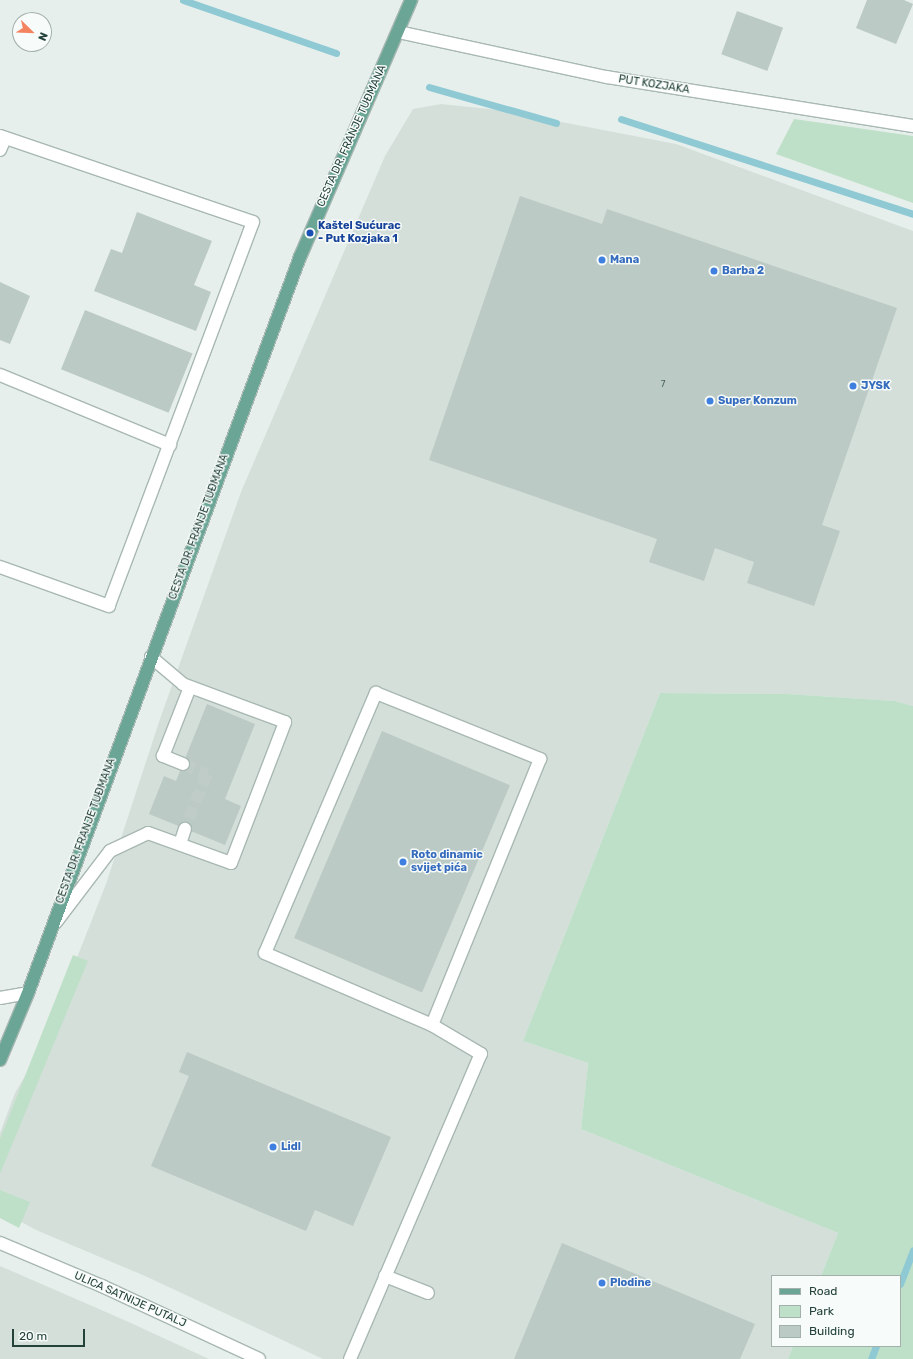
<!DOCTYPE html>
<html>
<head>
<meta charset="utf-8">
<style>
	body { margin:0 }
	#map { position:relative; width:913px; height:1359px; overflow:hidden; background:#e6efeb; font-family:Rubik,sans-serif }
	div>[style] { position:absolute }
	.built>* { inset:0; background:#d4dfda }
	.green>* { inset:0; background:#bfe0c8 }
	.stream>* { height:7px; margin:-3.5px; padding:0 3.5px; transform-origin:3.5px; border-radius:3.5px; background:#8ec9d4 }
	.building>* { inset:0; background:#bbcac4; transform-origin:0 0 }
	.minor-tunnel>* { height:12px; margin-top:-6px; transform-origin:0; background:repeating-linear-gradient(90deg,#bfccc8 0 12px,transparent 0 18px) }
	.roads { filter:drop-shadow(1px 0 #a8b8b2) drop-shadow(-1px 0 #a8b8b2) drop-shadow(0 1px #a8b8b2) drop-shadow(0 -1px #a8b8b2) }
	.minor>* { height:12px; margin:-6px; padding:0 6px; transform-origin:6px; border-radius:6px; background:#fff }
	.major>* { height:12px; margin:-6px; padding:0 6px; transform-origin:6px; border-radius:6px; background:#6aa596 }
	.dots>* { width:11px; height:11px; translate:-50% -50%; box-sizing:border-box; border:2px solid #f7fbf9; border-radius:50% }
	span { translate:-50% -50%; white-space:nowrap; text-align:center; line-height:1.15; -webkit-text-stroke:3px #f7fbf9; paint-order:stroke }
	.number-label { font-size:9px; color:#4a645c }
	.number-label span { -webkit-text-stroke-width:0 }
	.street-label { font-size:11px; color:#24423a }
	.transit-label { font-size:11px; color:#164399; font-weight:700 }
	.left { translate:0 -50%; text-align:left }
	.shop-label { font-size:11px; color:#366cbe; font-weight:700 }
	.legend { position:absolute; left:771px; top:1275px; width:130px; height:72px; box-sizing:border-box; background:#f7fbf9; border:1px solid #a3b1ad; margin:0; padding:5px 7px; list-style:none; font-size:12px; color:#24423a }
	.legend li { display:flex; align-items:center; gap:8px; height:20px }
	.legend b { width:20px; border:1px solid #a3b1ad }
	.north { position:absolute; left:12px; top:12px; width:40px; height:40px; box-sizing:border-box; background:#f7fbf9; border:1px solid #a3b1ad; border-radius:50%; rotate:113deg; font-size:11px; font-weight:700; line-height:16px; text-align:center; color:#24423a }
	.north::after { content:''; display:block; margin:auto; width:14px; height:18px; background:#f4845f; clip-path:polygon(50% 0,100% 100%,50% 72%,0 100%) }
	.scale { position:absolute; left:12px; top:1329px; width:73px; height:18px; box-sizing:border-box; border:2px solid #24423a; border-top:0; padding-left:5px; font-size:12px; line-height:14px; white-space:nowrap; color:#24423a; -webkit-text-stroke:3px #f7fbf9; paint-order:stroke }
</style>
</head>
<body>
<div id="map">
	<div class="built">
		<div style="clip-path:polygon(441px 104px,499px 110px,676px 144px,913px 231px,913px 706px,895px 701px,788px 694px,660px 693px,523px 1041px,588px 1063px,581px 1129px,838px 1233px,821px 1276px,772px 1276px,772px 1346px,793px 1346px,788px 1359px,323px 1359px,145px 1276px,36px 1230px,5px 1213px,0 1207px,0 1133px,15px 1093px,41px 1049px,106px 884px,160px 719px,241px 492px,385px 156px,413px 109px)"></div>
		<div style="clip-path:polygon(0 1266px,122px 1319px,209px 1359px,0 1359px)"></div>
	</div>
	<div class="green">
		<div style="clip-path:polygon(794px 119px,913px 136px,913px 203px,776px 154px)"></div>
		<div style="clip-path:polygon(660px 693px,788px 694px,895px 701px,913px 706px,913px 1359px,788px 1359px,793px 1346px,900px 1346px,900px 1276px,821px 1276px,838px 1233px,581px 1129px,588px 1063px,523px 1041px)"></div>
		<div style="clip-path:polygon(73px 955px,88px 961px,0 1174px,0 1139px)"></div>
		<div style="clip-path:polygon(0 1190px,30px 1202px,19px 1228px,0 1218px)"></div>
	</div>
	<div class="stream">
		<div style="left:183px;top:0;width:162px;rotate:19.1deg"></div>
		<div style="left:429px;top:87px;width:132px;rotate:15.8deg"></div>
		<div style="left:621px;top:119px;width:307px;rotate:18deg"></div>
		<div style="left:900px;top:1284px;width:36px;rotate:-69deg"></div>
		<div style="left:871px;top:1359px;width:14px;rotate:-69deg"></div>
	</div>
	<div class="building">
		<div style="clip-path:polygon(867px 0,904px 0,913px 4px,896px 44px,856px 28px)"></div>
		<div style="left:737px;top:11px;width:49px;height:46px;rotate:20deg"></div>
		<div style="clip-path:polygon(520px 196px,602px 224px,607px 209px,897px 308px,822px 525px,840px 531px,814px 606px,747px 583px,754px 562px,715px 548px,704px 581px,649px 562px,657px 539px,429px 460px)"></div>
		<div style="clip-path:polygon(137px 212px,212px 241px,194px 285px,211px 292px,196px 331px,94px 291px,111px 249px,122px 253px)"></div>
		<div style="clip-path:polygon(0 282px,30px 296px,10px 344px,0 340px)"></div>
		<div style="left:85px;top:310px;width:116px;height:64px;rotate:22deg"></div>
		<div style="clip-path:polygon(207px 704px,255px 724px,225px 799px,241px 806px,225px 845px,149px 814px,164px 776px,176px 781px)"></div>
		<div style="left:382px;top:731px;width:139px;height:225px;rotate:23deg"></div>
		<div style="clip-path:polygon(187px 1052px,391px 1137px,353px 1226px,315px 1210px,306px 1231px,151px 1166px,189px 1076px,179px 1072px)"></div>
		<div style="clip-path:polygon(562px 1243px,755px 1324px,740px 1359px,514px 1359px)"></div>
	</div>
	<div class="minor-tunnel">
		<div style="left:183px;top:764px;width:26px;rotate:23deg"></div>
		<div style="left:207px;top:774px;width:59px;rotate:111.8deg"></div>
	</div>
	<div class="roads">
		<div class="minor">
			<div style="left:398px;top:32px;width:214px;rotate:12.2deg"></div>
			<div style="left:607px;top:77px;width:310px;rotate:9.1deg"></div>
			<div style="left:0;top:136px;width:267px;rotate:18.8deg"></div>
			<div style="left:253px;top:222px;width:410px;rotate:110.6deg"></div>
			<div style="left:109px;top:606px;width:116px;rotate:-160.3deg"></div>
			<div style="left:0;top:150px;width:13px;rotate:-67deg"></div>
			<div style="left:0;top:375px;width:184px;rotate:22.4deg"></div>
			<div style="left:183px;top:764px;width:22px;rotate:-158deg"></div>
			<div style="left:163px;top:756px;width:74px;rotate:-68.6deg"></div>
			<div style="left:180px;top:844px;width:16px;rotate:-72deg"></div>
			<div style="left:56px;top:922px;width:89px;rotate:-52.7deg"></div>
			<div style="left:110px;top:851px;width:42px;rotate:-25.3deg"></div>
			<div style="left:148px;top:833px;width:88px;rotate:19.9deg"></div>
			<div style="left:231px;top:863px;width:151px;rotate:-69deg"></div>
			<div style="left:285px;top:722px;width:109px;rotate:-159.6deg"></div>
			<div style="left:183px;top:684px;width:42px;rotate:-139.8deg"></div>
			<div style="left:0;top:998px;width:28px;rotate:-10deg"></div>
			<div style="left:0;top:1243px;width:111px;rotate:22.9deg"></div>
			<div style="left:102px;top:1286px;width:173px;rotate:24.9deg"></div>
			<div style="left:385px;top:1276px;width:46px;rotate:21.6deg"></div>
			<div style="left:350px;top:1359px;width:332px;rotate:-66.8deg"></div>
			<div style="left:481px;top:1054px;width:57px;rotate:-149.4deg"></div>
			<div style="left:432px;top:1025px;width:182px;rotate:-156.7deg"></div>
			<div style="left:265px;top:953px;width:283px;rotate:-66.9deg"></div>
			<div style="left:376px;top:693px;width:177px;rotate:21.9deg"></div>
			<div style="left:540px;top:759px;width:287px;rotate:112.1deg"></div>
		</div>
		<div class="major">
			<div style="left:0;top:1060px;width:73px;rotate:-67.3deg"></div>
			<div style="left:28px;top:993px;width:785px;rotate:-69.72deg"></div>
			<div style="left:300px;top:257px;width:280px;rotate:-66.6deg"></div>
		</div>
	</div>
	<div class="dots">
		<div style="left:310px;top:233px;background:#1a4fb4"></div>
		<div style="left:602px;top:260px;background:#3f7fe0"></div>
		<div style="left:714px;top:271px;background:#3f7fe0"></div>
		<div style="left:853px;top:386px;background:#3f7fe0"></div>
		<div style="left:710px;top:401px;background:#3f7fe0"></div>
		<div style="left:403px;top:862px;background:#3f7fe0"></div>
		<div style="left:273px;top:1147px;background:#3f7fe0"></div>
		<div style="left:602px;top:1283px;background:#3f7fe0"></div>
	</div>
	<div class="number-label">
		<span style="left:663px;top:384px">7</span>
	</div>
	<div class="street-label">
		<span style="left:654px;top:85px;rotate:9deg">PUT KOZJAKA</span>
		<span style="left:352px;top:136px;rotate:-66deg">CESTA DR. FRANJE TUĐMANA</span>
		<span style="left:199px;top:527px;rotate:-70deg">CESTA DR. FRANJE TUĐMANA</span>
		<span style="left:86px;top:831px;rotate:-70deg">CESTA DR. FRANJE TUĐMANA</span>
		<span style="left:130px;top:1300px;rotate:24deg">ULICA SATNIJE PUTALJ</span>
	</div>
	<div class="transit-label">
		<span class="left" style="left:318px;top:233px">Kaštel Sućurac<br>- Put Kozjaka 1</span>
	</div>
	<div class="shop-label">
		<span class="left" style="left:610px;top:260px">Mana</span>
		<span class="left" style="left:722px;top:271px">Barba 2</span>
		<span class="left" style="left:861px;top:386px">JYSK</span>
		<span class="left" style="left:718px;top:401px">Super Konzum</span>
		<span class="left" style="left:411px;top:862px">Roto dinamic<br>svijet pića</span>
		<span class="left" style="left:281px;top:1147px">Lidl</span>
		<span class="left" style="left:610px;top:1283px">Plodine</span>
	</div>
	<ul class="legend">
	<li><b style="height:5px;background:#6aa596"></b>Road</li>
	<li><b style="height:11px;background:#bfe0c8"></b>Park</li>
	<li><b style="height:11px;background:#bbcac4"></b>Building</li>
	</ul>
	<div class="north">N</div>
	<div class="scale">20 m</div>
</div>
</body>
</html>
